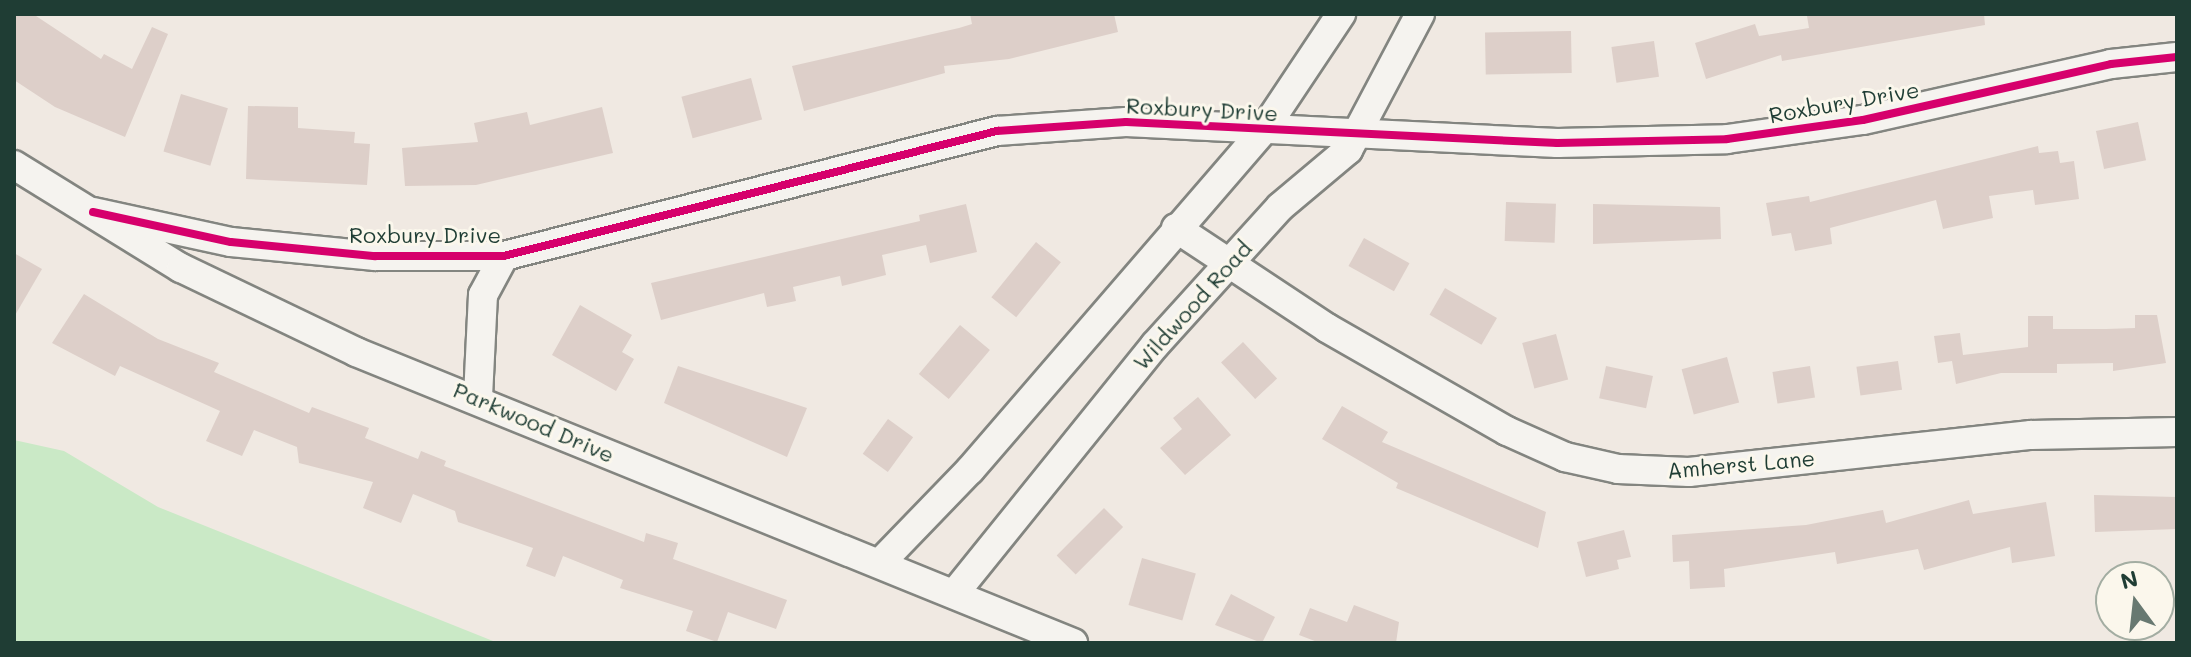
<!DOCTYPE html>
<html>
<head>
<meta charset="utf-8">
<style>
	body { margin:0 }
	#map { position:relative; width:2191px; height:657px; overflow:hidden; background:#f0e9e2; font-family:Mali,sans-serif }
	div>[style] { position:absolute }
	.green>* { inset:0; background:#cae9c6 }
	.building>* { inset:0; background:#ddcfc9; transform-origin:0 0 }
	.roads { filter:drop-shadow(2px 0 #838580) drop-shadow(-2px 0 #838580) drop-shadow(0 2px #838580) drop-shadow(0 -2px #838580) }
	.minor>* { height:28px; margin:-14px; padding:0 14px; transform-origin:14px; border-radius:14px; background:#f5f3ef }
	.cycleway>* { height:8px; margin:-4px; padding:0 4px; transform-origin:4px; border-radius:4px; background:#d6006c }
	span { translate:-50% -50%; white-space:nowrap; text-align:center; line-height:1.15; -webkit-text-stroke:6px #fbf7ec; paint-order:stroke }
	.street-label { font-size:22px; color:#1f3d34 }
	.frame { position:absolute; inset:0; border:16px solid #1f3d34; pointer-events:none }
	.north { position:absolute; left:2095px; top:561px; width:80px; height:80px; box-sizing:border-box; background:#fbf7ec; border:2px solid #a3ada2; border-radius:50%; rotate:345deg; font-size:22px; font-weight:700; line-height:32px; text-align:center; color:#1f3d34 }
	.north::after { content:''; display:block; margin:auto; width:28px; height:36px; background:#687971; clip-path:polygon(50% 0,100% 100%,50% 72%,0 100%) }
</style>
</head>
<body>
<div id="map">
	<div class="green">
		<div style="clip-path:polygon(14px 440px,64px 451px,158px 507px,498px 643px,14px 643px)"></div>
	</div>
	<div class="building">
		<div style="clip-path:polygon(14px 14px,33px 14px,101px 59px,104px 54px,132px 69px,152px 27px,168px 34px,125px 137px,55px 107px,14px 80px)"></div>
		<div style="clip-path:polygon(970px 14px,1114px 14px,1118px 32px,1009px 59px,944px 66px,945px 73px,804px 111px,792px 66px,959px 28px,972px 24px)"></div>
		<div style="clip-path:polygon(1822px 14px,1984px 14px,1985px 25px,1782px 61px,1781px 55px,1706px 79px,1695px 43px,1755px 24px,1759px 36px,1809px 28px,1807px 16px)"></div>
		<div style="left:1571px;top:31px;width:42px;height:86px;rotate:89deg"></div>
		<div style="left:1654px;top:41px;width:36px;height:43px;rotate:82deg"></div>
		<div style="left:751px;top:78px;width:43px;height:72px;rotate:75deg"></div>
		<div style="left:181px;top:94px;width:49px;height:60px;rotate:17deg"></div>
		<div style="clip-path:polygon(248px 106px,298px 107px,298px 128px,355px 132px,354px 143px,370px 144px,367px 185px,246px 179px)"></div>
		<div style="clip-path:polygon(602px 107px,613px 153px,476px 185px,405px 186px,402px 148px,478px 142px,474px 123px,527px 112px,530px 125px)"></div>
		<div style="left:2138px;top:122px;width:39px;height:43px;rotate:78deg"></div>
		<div style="clip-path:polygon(2038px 146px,2039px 153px,2058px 151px,2060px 163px,2074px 161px,2079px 199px,2035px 205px,2033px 190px,1989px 196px,1993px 218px,1943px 229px,1936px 200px,1830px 228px,1832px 244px,1795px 251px,1791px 233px,1772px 236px,1766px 203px,1809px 196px,1810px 202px)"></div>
		<div style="left:1506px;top:202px;width:50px;height:39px;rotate:2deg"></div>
		<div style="clip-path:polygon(966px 204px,977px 252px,930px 263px,926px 245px,882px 255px,886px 275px,842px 286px,840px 276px,793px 287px,796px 301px,767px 307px,764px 293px,661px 320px,651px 283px,920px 221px,919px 215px)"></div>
		<div style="clip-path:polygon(1593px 204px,1720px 207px,1721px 239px,1593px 244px)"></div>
		<div style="left:1364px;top:238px;width:52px;height:32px;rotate:29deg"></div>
		<div style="left:1036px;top:242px;width:32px;height:71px;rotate:39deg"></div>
		<div style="clip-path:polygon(14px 253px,42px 269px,14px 317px)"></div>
		<div style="left:1445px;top:288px;width:60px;height:31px;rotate:30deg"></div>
		<div style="clip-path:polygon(84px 294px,158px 339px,219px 363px,214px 372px,309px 413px,312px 407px,369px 428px,365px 438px,418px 459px,421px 451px,446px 461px,444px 466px,644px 542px,646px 533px,678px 543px,673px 559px,787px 600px,776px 629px,728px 612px,717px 642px,686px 631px,693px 611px,620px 588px,623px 580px,563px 556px,555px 577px,526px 566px,533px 548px,458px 522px,455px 511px,413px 494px,401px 523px,363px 508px,373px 482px,299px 463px,297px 447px,254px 430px,242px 456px,206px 441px,220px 411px,120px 366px,115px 376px,52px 343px)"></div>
		<div style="clip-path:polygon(580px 305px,632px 335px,622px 352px,634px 359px,616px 391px,552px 355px)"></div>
		<div style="clip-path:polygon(2135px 315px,2157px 315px,2166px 363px,2113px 371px,2113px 363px,2057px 364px,2057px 373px,2001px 373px,1956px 384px,1952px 361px,1938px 363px,1934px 336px,1960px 333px,1963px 355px,2028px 347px,2028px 316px,2053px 316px,2053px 329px,2106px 329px,2135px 328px)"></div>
		<div style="left:960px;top:325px;width:39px;height:64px;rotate:40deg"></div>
		<div style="left:1556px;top:334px;width:47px;height:35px;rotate:75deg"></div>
		<div style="left:1243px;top:342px;width:50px;height:30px;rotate:47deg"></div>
		<div style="left:1727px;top:357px;width:47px;height:47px;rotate:75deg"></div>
		<div style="left:1898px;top:361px;width:29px;height:42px;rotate:82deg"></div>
		<div style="clip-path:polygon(678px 366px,807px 408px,787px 457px,664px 403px)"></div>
		<div style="left:1606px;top:366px;width:48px;height:33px;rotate:12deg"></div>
		<div style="left:1810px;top:366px;width:32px;height:38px;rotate:81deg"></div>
		<div style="clip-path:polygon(1198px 397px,1231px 435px,1185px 475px,1160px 448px,1182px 429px,1173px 418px)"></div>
		<div style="clip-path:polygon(1342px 406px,1388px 432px,1382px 442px,1546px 512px,1538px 548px,1396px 488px,1398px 483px,1322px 439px)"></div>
		<div style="left:888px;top:419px;width:31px;height:43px;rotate:36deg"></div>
		<div style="clip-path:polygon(2094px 495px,2177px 497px,2177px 529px,2095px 532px)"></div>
		<div style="clip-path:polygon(1969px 500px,1973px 514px,2046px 502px,2055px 556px,2012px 563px,2010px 547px,1924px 570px,1918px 549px,1837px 564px,1835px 552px,1724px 569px,1725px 587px,1690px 589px,1689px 561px,1673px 562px,1672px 535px,1806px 525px,1883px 510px,1886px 523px)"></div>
		<div style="left:1104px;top:508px;width:27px;height:67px;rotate:45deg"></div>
		<div style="clip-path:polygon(1624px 530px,1631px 557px,1617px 560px,1619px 569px,1586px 577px,1577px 542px)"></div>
		<div style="left:1142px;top:558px;width:56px;height:49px;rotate:16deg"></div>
		<div style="clip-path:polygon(1231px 594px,1275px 617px,1262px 643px,1215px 625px)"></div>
		<div style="clip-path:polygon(1354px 605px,1399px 622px,1396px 643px,1320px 643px,1299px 635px,1310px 608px,1347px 622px)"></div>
	</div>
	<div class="roads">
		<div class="minor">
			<div style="left:14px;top:165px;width:196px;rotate:31.7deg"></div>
			<div style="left:181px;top:268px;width:194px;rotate:25.6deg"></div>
			<div style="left:356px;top:352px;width:774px;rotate:22.09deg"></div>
			<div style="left:93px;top:212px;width:141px;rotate:12.3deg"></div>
			<div style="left:231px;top:242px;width:145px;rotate:5.6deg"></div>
			<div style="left:375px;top:256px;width:129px"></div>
			<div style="left:504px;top:256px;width:509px;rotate:-14.23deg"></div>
			<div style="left:997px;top:131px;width:129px;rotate:-4deg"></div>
			<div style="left:1126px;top:122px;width:432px;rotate:2.8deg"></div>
			<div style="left:1557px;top:143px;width:170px;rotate:-1.3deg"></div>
			<div style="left:1727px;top:139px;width:137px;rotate:-8deg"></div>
			<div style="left:1863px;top:120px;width:254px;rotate:-12.7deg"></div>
			<div style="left:2111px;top:64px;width:66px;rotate:-6.1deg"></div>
			<div style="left:1176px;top:228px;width:181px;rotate:33.5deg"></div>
			<div style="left:1327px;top:328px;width:207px;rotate:29.8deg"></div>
			<div style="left:1507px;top:431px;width:64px;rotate:24.1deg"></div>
			<div style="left:1565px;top:457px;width:54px;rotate:12.8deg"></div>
			<div style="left:1618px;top:469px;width:71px;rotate:2.4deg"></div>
			<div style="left:1689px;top:472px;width:344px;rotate:-6.2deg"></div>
			<div style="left:2031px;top:435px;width:146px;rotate:-1.2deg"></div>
			<div style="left:478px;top:397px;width:102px;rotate:-87.2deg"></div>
			<div style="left:483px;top:295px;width:44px;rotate:-61.7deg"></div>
			<div style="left:882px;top:561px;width:127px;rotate:-46deg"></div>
			<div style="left:970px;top:470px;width:448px;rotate:-49.2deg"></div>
			<div style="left:1263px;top:131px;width:141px;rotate:-56.3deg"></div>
			<div style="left:954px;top:594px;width:320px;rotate:-51.1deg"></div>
			<div style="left:1155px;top:345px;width:186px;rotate:-47.8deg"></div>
			<div style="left:1280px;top:207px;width:89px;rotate:-40deg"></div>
			<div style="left:1348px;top:150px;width:154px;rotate:-62.1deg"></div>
		</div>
	</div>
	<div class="cycleway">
		<div style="left:93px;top:212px;width:141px;rotate:12.3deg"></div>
		<div style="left:231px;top:242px;width:145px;rotate:5.6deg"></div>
		<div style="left:375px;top:256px;width:129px"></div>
		<div style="left:504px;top:256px;width:509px;rotate:-14.23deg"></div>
		<div style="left:997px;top:131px;width:129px;rotate:-4deg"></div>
		<div style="left:1126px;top:122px;width:432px;rotate:2.8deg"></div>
		<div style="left:1557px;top:143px;width:170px;rotate:-1.3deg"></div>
		<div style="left:1727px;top:139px;width:137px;rotate:-8deg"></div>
		<div style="left:1863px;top:120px;width:254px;rotate:-12.7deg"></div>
		<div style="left:2111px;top:64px;width:66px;rotate:-6.1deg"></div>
	</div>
	<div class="street-label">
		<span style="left:1844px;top:102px;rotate:-10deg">Roxbury Drive</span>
		<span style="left:1202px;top:109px;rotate:3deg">Roxbury Drive</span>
		<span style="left:425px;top:235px">Roxbury Drive</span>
		<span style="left:1192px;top:305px;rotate:-48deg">Wildwood Road</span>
		<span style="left:534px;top:422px;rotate:23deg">Parkwood Drive</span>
		<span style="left:1741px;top:464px;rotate:-5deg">Amherst Lane</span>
	</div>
	<div class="frame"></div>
	<div class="north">N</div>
</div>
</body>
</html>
